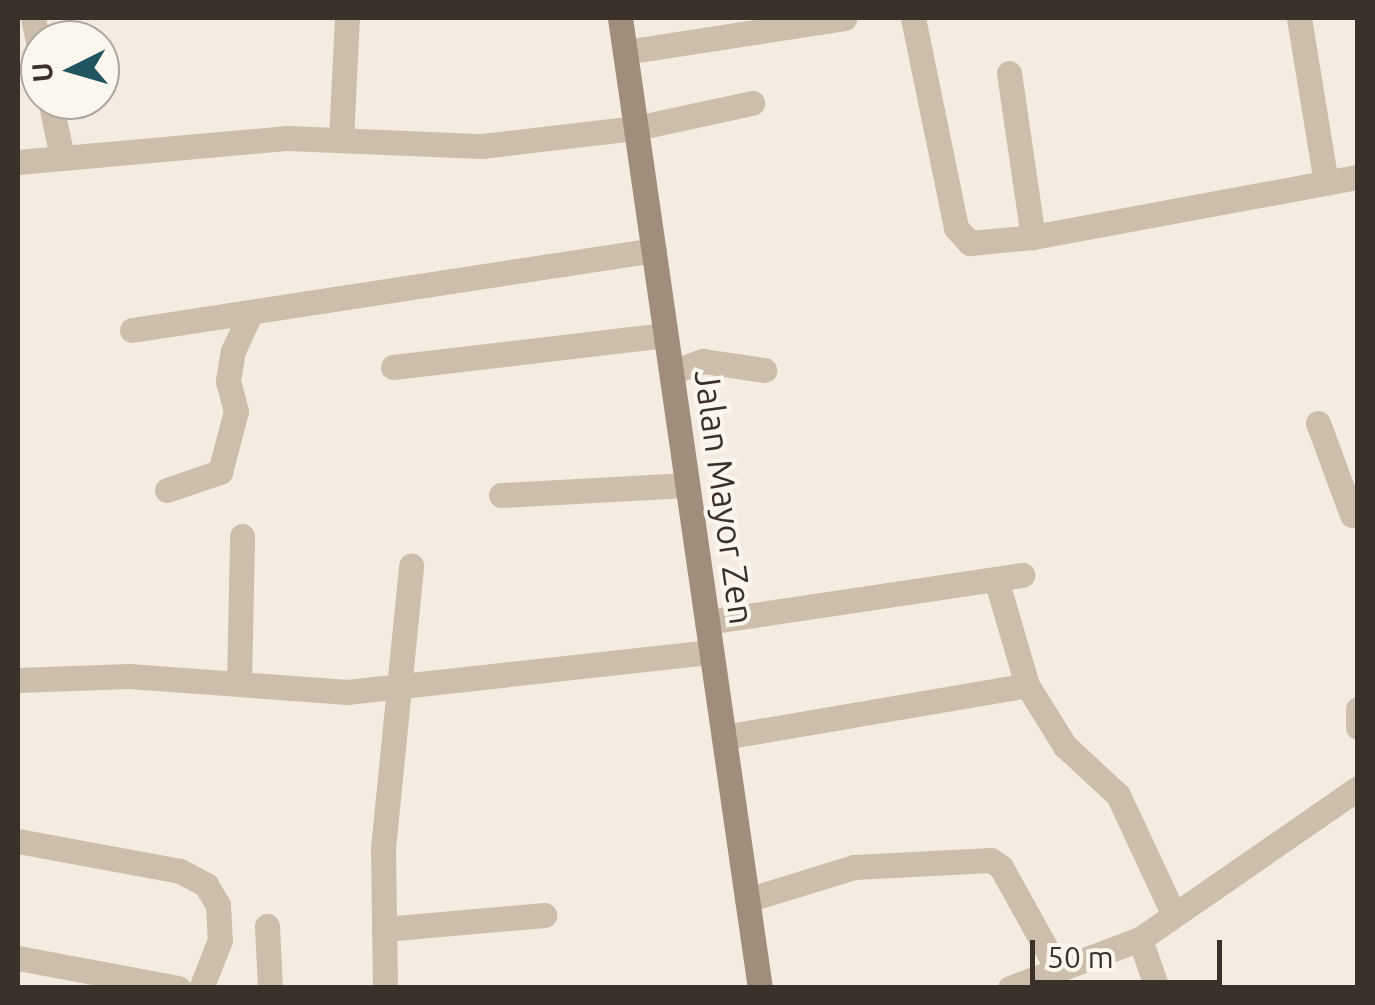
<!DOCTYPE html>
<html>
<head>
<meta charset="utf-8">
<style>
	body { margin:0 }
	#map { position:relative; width:1375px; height:1005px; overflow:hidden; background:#f4ece0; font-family:Ubuntu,sans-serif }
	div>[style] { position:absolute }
	.street>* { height:25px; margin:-12.5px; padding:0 12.5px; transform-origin:12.5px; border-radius:12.5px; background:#cdbeab }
	.secondary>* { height:25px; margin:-12.5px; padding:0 12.5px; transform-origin:12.5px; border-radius:12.5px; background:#a18d7c }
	span { translate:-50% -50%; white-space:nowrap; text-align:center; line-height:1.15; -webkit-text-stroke:8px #fbf6ee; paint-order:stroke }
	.street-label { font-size:35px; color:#3b312b }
	.frame { position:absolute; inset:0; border:20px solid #3b312b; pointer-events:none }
	.north { position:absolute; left:20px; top:20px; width:100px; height:100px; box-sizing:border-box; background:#fbf6ee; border:2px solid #aea7a0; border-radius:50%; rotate:265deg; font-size:28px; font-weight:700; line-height:40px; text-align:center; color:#3b312b }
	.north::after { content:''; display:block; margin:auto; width:35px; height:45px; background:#1e555e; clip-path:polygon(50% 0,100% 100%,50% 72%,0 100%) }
	.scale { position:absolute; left:1030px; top:940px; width:192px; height:45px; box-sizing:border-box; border:5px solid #3b312b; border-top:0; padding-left:12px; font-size:30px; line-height:35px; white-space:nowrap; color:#3b312b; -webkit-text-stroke:8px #fbf6ee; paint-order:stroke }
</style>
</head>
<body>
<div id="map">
	<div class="street">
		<div style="left:33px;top:18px;width:33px;rotate:78deg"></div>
		<div style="left:913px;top:18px;width:214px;rotate:78.4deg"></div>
		<div style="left:956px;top:228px;width:21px;rotate:47deg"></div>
		<div style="left:970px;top:243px;width:63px;rotate:-5.4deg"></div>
		<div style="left:1033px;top:237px;width:330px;rotate:-10.5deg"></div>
		<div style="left:1299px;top:18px;width:167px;rotate:80.7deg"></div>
		<div style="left:625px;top:52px;width:222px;rotate:-8.8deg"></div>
		<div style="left:1009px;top:73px;width:166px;rotate:81.7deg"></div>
		<div style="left:50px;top:100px;width:58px;rotate:78.1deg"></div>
		<div style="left:341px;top:140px;width:122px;rotate:-87.2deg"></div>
		<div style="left:18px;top:162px;width:271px;rotate:-5.1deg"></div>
		<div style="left:288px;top:138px;width:194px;rotate:2.4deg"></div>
		<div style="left:482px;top:146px;width:155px;rotate:-6.7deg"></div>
		<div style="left:636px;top:128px;width:119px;rotate:-12.2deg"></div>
		<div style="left:132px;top:330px;width:528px;rotate:-8.71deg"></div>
		<div style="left:393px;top:367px;width:274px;rotate:-6.7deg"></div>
		<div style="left:672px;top:372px;width:33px;rotate:-20deg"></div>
		<div style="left:703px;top:361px;width:62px;rotate:8.4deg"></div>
		<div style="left:1318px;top:423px;width:98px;rotate:69.7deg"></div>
		<div style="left:167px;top:490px;width:56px;rotate:-18.8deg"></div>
		<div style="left:220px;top:472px;width:63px;rotate:-75.3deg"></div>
		<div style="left:236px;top:411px;width:31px;rotate:-105deg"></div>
		<div style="left:228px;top:381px;width:30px;rotate:-81deg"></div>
		<div style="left:233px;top:351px;width:43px;rotate:-65.2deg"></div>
		<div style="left:501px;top:495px;width:186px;rotate:-3.1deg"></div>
		<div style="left:996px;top:579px;width:110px;rotate:73.7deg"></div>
		<div style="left:707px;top:622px;width:319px;rotate:-8.5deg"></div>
		<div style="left:18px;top:680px;width:111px;rotate:-2.1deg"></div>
		<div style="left:129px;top:676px;width:219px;rotate:4.2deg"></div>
		<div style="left:347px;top:692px;width:366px;rotate:-6.3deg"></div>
		<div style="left:239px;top:684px;width:148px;rotate:-88.8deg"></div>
		<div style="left:1358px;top:709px;width:18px;rotate:90deg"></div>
		<div style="left:724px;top:737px;width:307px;rotate:-9.7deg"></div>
		<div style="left:1027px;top:685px;width:72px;rotate:58.1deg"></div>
		<div style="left:1065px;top:746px;width:72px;rotate:42.8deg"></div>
		<div style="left:1118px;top:795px;width:132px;rotate:65deg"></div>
		<div style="left:18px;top:841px;width:165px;rotate:10.5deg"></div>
		<div style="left:180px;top:871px;width:30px;rotate:28deg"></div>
		<div style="left:206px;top:885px;width:23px;rotate:59deg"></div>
		<div style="left:218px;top:905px;width:35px;rotate:87deg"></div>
		<div style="left:220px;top:940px;width:52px;rotate:111.6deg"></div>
		<div style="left:747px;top:900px;width:112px;rotate:-17.1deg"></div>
		<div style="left:854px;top:867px;width:137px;rotate:-2.9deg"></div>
		<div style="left:991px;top:860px;width:12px;rotate:35deg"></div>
		<div style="left:1001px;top:867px;width:118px;rotate:61deg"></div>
		<div style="left:267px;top:926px;width:62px;rotate:87.2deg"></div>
		<div style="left:384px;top:929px;width:161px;rotate:-5deg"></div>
		<div style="left:1140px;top:939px;width:52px;rotate:70.9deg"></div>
		<div style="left:18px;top:958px;width:163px;rotate:10.6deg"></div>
		<div style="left:385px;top:988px;width:140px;rotate:-90.8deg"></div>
		<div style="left:383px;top:848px;width:284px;rotate:-84.3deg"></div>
		<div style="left:1010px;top:988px;width:139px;rotate:-20.7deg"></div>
		<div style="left:1140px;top:939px;width:265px;rotate:-34.7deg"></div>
	</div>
	<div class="secondary">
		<div style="left:620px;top:18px;width:980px;rotate:81.79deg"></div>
	</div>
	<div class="street-label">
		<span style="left:725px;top:497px;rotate:82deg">Jalan Mayor Zen</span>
	</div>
	<div class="frame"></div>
	<div class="north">U</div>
	<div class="scale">50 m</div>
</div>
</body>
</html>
